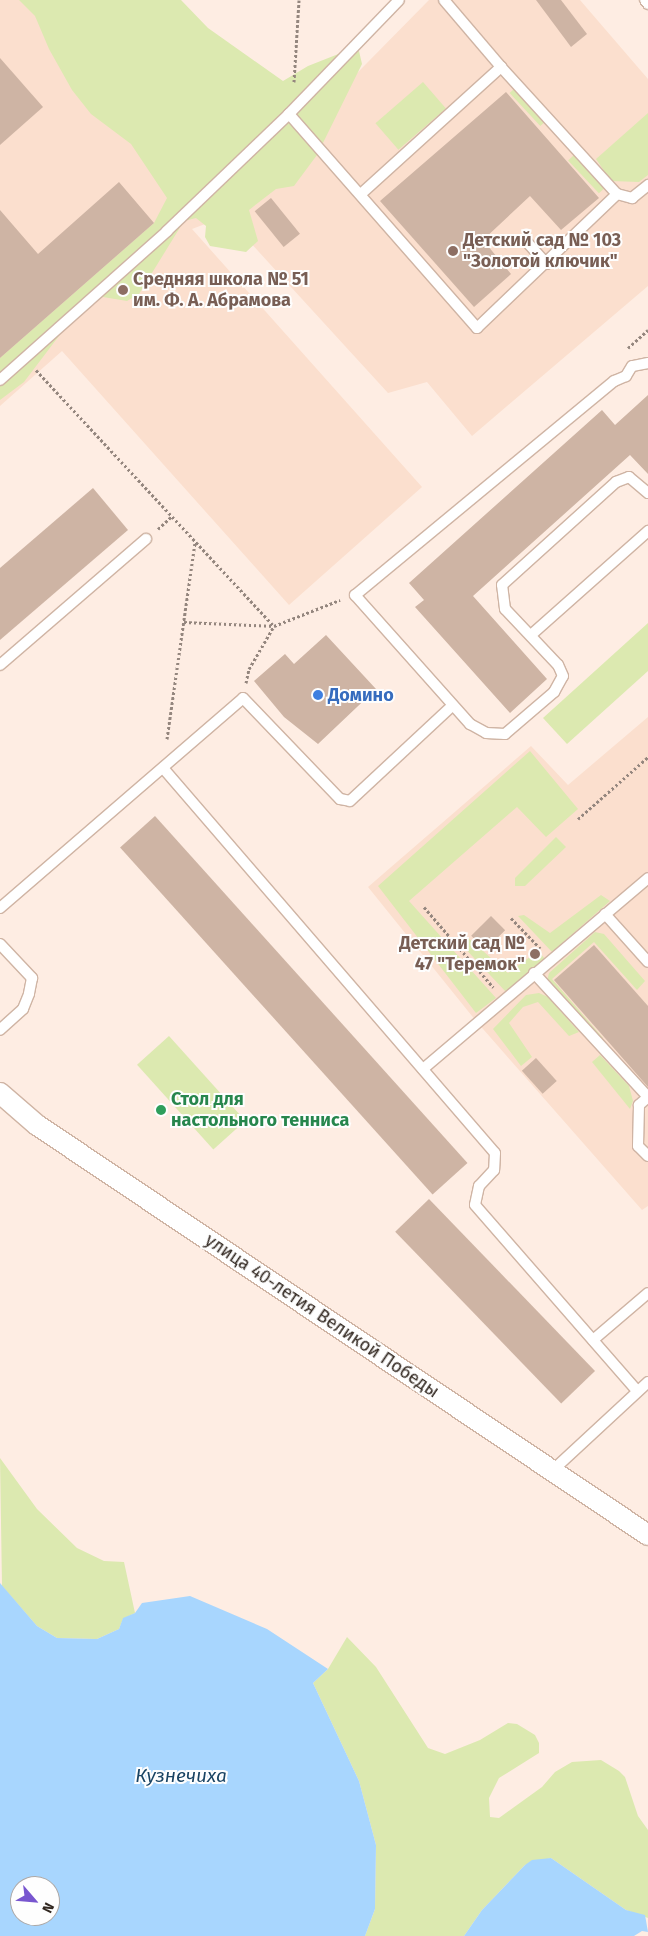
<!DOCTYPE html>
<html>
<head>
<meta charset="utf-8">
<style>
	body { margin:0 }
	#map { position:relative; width:648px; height:1936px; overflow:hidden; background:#feede3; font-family:"Fira Sans",sans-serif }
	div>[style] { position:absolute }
	.built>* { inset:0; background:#fbdfce }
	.green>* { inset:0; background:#dce9b0; transform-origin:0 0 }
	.water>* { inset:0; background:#a8d6fe }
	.building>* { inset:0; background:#ceb4a4; transform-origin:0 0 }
	.path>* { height:3px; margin-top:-1.5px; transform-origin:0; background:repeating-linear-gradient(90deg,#94867e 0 2.5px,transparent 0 5px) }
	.roads { filter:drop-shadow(1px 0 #cfb4a4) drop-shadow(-1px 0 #cfb4a4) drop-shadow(0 1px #cfb4a4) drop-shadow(0 -1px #cfb4a4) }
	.lane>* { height:10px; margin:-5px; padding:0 5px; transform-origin:5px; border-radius:5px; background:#fff }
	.street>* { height:20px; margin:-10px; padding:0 10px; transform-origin:10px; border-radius:10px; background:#fff }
	.dots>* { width:14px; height:14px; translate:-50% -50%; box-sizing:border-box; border:2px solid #fefefe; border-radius:50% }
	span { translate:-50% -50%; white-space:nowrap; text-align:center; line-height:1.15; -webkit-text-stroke:4px #fefefe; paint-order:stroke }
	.education-label { font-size:18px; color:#785e54; font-weight:700 }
	.left { translate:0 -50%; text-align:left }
	.right { translate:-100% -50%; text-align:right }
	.shop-label { font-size:18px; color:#366cbe; font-weight:700 }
	.leisure-label { font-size:18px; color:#27864d; font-weight:700 }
	.street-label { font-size:18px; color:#322821 }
	.water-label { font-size:19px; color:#194464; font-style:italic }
	.north { position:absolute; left:10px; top:1876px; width:50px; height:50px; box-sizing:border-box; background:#fefefe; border:1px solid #aca8a6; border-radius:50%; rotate:117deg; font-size:14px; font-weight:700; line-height:20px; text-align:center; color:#322821 }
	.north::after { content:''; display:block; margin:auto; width:18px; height:22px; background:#7856cf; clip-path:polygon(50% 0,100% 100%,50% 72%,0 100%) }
</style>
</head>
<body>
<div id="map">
	<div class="built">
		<div style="clip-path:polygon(0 0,163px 0,302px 129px,429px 0,580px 0,648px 79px,648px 286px,472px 436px,427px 382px,388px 393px,226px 216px,192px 229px,422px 487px,289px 605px,62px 351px,0 406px)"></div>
		<div style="clip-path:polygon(648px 717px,648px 1206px,642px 1210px,476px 1021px,368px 887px,531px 746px,568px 785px)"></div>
	</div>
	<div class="green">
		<div style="clip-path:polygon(19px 0,181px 0,208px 28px,283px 81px,308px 66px,346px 51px,359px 51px,362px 64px,317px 155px,294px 186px,276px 189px,249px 210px,258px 241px,246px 252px,210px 246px,205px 237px,206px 226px,196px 218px,184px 221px,139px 294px,127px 301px,103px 297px,92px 302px,65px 328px,24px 382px,0 400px,0 358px,154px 223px,167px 198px,131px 144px,91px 114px,72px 90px,49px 49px,35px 16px)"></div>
		<div style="left:423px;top:82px;width:35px;height:63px;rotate:49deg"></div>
		<div style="left:514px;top:89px;width:45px;height:6px;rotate:47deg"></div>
		<div style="clip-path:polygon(648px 113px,648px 175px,639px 182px,611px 181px,596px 159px)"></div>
		<div style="left:574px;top:155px;width:45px;height:8px;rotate:47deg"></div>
		<div style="clip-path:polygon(648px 623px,648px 671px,567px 744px,543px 718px)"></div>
		<div style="clip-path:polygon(530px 751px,578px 809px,546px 837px,517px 807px,409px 901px,496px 998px,476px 1013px,378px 886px)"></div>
		<div style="clip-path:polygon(556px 837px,566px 847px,525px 886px,515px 886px,515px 878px)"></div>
		<div style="clip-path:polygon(601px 895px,610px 901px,552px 952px,518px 916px,524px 915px,550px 933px)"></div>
		<div style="clip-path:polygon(595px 932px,604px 934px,645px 981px,637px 990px,594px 942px,552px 979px,603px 1038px,601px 1040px,547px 981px,549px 973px)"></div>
		<div style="clip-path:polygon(466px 936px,508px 973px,538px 951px,545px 959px,506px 992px,458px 941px)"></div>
		<div style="clip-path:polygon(539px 993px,548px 997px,579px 1032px,569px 1036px,538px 1002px,523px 1007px,509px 1023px,532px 1057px,521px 1066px,493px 1029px,526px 995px)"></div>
		<div style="left:169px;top:1036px;width:114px;height:43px;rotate:48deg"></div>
		<div style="clip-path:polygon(600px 1055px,629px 1086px,633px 1101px,630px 1109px,592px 1062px)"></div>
		<div style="clip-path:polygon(0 1458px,37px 1509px,77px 1548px,104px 1561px,124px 1562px,135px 1613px,123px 1619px,119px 1629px,97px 1639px,57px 1638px,37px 1626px,2px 1586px)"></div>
		<div style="clip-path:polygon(347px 1637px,376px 1667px,428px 1748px,445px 1754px,480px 1740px,508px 1723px,517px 1724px,535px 1735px,539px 1743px,539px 1753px,499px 1778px,489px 1798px,490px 1817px,499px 1818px,542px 1787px,555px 1772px,572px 1762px,601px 1760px,619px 1771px,625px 1777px,638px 1816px,648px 1830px,648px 1918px,626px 1910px,551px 1858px,525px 1865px,482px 1910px,464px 1936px,365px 1936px,375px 1909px,376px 1845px,359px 1781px,313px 1683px,328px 1669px)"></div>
	</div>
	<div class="water">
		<div style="clip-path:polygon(evenodd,0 1583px,37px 1626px,57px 1638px,97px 1639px,119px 1629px,123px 1618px,135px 1613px,142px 1603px,190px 1596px,267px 1629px,328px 1669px,313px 1683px,359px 1781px,376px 1845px,375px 1909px,365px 1936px,0 1936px,0 1583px,20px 1886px,50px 1886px,50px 1916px,20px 1916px,20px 1886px)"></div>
		<div style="clip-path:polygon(551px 1858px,626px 1910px,645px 1915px,648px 1932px,642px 1931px,634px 1936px,464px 1936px,482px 1910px,525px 1865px,532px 1860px)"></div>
	</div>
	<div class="building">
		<div style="clip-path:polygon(536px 0,561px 0,587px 34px,571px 47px)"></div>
		<div style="clip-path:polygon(0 58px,43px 107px,0 145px)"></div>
		<div style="clip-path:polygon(506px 92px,599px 198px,561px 230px,530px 196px,483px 240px,511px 274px,474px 307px,380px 201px)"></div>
		<div style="clip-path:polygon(119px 182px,154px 223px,0 358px,0 210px,38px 254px)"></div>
		<div style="left:271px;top:198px;width:46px;height:21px;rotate:51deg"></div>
		<div style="clip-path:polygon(648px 395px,648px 474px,630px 455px,473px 596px,547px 679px,510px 713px,415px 607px,424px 600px,409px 583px,602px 410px,615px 425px)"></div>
		<div style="clip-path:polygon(93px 488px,128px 530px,0 640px,0 568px)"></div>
		<div style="clip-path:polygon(326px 635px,376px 689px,318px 744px,284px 717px,254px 681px,285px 654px,294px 664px)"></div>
		<div style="left:155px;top:816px;width:467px;height:47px;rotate:48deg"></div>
		<div style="left:491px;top:916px;width:20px;height:28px;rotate:45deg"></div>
		<div style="clip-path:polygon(594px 945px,648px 1006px,648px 1087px,554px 980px)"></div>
		<div style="left:536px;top:1058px;width:31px;height:19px;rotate:48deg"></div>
		<div style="left:429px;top:1199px;width:239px;height:47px;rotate:46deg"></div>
	</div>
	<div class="path">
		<div style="left:294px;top:82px;width:82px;rotate:-86.5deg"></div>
		<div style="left:628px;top:348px;width:27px;rotate:-42deg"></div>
		<div style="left:36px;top:370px;width:350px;rotate:47.1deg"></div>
		<div style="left:158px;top:529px;width:19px;rotate:-43deg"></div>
		<div style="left:184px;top:622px;width:90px;rotate:2.5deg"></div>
		<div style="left:274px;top:626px;width:71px;rotate:-21.5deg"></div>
		<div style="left:246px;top:683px;width:14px;rotate:-78deg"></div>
		<div style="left:249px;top:669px;width:50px;rotate:-59.8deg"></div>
		<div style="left:167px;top:739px;width:199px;rotate:-81.9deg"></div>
		<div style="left:578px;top:819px;width:94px;rotate:-41.5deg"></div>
		<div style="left:424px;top:907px;width:106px;rotate:49.2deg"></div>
		<div style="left:511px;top:918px;width:42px;rotate:46deg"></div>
	</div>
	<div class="roads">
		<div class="lane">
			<div style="left:444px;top:0;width:88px;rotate:49.6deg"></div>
			<div style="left:645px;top:0;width:5px;rotate:53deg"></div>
			<div style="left:289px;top:114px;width:285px;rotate:48.7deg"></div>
			<div style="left:477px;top:328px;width:194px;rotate:-43.7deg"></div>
			<div style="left:362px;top:193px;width:188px;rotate:-42.2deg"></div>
			<div style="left:501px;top:67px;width:172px;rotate:47.6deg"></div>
			<div style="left:617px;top:194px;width:16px;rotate:15deg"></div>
			<div style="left:632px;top:198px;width:21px;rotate:-39deg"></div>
			<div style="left:526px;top:241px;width:31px;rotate:48deg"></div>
			<div style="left:648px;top:363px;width:16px;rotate:169deg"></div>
			<div style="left:632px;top:366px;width:12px;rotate:121deg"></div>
			<div style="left:626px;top:376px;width:13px;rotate:157deg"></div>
			<div style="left:614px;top:381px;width:336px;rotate:140.4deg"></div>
			<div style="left:355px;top:595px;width:173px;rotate:48.3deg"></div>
			<div style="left:470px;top:724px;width:18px;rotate:29deg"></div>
			<div style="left:486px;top:733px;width:19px;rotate:3deg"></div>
			<div style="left:505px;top:734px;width:65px;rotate:-40.6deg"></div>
			<div style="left:554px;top:692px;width:18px;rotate:-61deg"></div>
			<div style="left:563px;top:676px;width:12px;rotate:-114deg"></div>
			<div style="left:558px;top:665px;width:77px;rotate:-133.4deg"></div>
			<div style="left:505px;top:609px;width:24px;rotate:-97deg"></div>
			<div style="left:502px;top:585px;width:154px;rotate:-42.1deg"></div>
			<div style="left:616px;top:482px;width:14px;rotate:-21deg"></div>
			<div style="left:629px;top:477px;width:25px;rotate:40deg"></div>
			<div style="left:0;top:380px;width:224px;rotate:-41.7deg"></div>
			<div style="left:167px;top:231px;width:169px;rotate:-43.8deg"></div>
			<div style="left:289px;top:114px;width:158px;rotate:-46deg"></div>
			<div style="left:531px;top:635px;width:157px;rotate:-41.6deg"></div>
			<div style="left:0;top:665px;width:193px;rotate:-40.8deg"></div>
			<div style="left:163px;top:768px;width:508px;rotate:49.23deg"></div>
			<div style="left:495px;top:1153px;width:17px;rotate:93deg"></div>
			<div style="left:494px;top:1170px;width:22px;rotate:133deg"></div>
			<div style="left:479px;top:1186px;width:19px;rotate:102deg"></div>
			<div style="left:475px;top:1205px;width:247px;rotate:48.9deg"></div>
			<div style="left:0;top:908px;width:321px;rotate:-40.8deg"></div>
			<div style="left:243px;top:698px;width:140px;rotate:46.2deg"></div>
			<div style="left:340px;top:799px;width:10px;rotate:11deg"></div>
			<div style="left:350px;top:801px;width:139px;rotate:-43deg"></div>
			<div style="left:605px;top:914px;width:64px;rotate:48.1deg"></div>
			<div style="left:0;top:944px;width:47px;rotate:46.7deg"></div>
			<div style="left:32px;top:978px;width:16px;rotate:101deg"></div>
			<div style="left:29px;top:994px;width:16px;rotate:112deg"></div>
			<div style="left:23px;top:1009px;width:31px;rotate:138deg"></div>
			<div style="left:534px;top:973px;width:168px;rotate:47.4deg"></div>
			<div style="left:423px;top:1069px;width:295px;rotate:-40.3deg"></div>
			<div style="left:647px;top:1098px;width:11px;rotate:139deg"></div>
			<div style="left:639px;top:1105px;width:41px;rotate:91.4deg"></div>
			<div style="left:638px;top:1146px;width:14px;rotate:45deg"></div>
			<div style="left:593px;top:1340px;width:72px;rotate:-40.5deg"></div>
			<div style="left:552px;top:1471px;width:131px;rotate:-42.8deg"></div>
		</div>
		<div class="street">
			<div style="left:0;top:1093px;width:49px;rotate:40.9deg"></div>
			<div style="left:37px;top:1125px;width:736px;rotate:33.86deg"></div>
		</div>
	</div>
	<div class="dots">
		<div style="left:453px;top:251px;background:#8d6e63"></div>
		<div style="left:123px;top:290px;background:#8d6e63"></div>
		<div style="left:318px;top:695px;background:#3f7fe0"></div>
		<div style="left:535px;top:954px;background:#8d6e63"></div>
		<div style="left:161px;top:1110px;background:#2e9e5b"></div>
	</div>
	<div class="education-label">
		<span class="left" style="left:463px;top:251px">Детский сад № 103<br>"Золотой ключик"</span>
		<span class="left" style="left:133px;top:290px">Средняя школа № 51<br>им. Ф. А. Абрамова</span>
		<span class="right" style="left:525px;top:954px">Детский сад №<br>47 "Теремок"</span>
	</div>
	<div class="shop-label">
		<span class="left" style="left:328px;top:695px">Домино</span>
	</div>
	<div class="leisure-label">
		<span class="left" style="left:171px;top:1110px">Стол для<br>настольного тенниса</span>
	</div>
	<div class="street-label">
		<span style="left:322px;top:1316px;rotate:34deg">улица 40-летия Великой Победы</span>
	</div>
	<div class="water-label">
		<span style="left:181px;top:1776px">Кузнечиха</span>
	</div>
	<div class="north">N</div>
</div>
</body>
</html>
